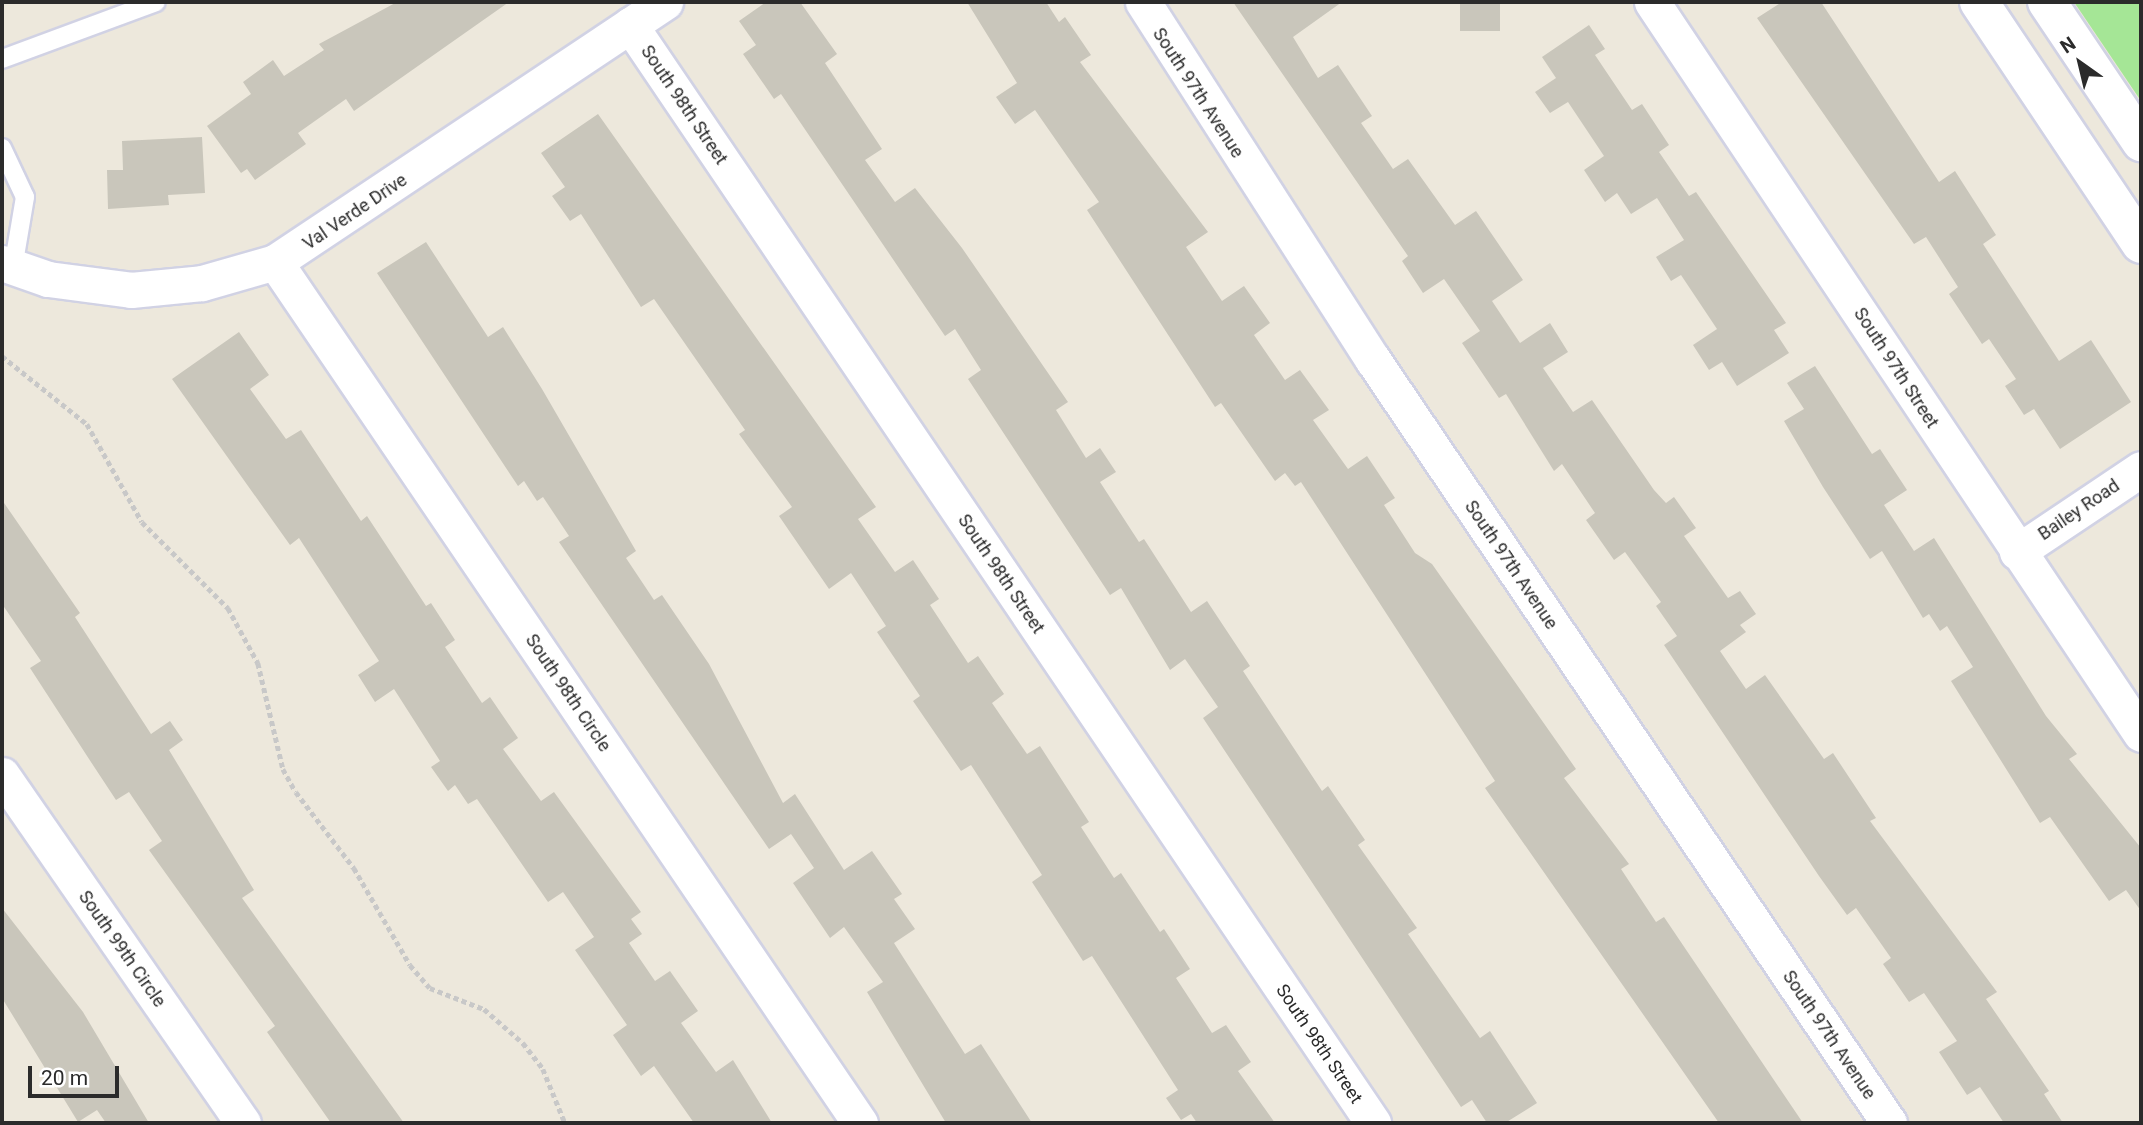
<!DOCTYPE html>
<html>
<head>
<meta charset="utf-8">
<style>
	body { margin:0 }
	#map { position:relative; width:2143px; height:1125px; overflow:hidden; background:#ede8dc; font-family:Roboto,sans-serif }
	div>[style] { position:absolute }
	.green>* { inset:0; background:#a5e696 }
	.building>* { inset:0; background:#c9c6bb; transform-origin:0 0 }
	.path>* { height:4.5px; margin-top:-2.25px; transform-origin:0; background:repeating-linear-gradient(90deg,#c8c8c8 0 5px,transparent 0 8.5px) }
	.roads { filter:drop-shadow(2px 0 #d1d2e4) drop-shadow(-2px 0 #d1d2e4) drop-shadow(0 2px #d1d2e4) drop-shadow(0 -2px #d1d2e4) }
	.lane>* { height:18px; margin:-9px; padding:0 9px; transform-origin:9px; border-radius:9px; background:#fff }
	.street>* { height:35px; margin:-17.5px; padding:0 17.5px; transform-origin:17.5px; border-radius:17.5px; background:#fff }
	.secondary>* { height:38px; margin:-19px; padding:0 19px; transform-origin:19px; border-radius:19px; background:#fff }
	span { translate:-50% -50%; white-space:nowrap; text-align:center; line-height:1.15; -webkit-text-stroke:7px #fff; paint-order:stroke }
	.street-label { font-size:18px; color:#2b2b2b }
	.frame { position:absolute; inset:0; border:4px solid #2b2b2b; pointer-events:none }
	.north { position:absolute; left:2045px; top:28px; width:70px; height:70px; -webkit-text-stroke:5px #fff; paint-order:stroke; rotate:326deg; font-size:19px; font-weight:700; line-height:28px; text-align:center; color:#2b2b2b }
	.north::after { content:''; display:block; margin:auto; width:24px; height:32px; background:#2b2b2b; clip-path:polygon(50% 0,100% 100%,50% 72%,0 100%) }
	.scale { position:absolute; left:28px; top:1066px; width:91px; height:32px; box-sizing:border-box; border:4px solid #2b2b2b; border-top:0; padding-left:9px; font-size:21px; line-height:24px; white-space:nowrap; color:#2b2b2b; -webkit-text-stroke:5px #fff; paint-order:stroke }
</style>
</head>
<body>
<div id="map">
	<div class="green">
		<div style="clip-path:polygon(2074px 2px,2141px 2px,2141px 101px)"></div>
	</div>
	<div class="building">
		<div style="clip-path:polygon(397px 2px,509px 2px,354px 111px,346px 99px,298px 133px,306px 144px,255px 180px,247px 169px,241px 173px,207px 126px,251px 94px,243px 82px,273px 60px,284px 76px,324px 50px,319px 44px)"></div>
		<div style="clip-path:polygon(766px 2px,800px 2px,837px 54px,825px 63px,882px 149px,865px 160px,895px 202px,915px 188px,962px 248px,1068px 402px,1056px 410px,1086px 458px,1100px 448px,1116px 472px,1100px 482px,1139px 542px,1144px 539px,1191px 612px,1207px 601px,1250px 666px,1243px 671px,1322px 791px,1328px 786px,1365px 840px,1358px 845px,1417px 928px,1408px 934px,1480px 1038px,1490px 1031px,1537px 1103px,1505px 1123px,1487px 1123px,1472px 1100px,1461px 1107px,1203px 718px,1218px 707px,1185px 659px,1170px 670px,1121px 588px,1110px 595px,968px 379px,981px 370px,955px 329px,945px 336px,781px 94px,774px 99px,743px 54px,756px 45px,739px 21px)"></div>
		<div style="clip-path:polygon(967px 2px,1046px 2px,1059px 22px,1065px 17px,1091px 55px,1080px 62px,1208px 232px,1186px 247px,1222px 301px,1244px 286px,1270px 323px,1254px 335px,1285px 380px,1300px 370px,1329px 410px,1313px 420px,1348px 469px,1367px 456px,1395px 498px,1384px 505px,1415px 553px,1432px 564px,1576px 769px,1564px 778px,1629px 864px,1621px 869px,1656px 922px,1664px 917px,1803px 1123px,1719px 1123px,1485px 788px,1495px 781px,1301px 482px,1295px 486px,1285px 473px,1275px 481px,1221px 403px,1215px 407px,1087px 210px,1099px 202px,1035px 110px,1015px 124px,996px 97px,1017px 83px)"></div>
		<div style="clip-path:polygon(1233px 2px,1342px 2px,1293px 37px,1318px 78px,1338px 65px,1372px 116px,1361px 123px,1393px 169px,1408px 159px,1455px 225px,1476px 211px,1523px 280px,1492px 301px,1520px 343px,1550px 323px,1568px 352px,1543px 368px,1573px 412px,1592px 400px,1654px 490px,1666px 503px,1674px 497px,1696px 528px,1684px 536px,1728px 598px,1740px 591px,1756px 614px,1740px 625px,1746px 632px,1720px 651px,1746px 689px,1765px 675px,1824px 759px,1833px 753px,1876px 818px,1870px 821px,1997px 992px,1986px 999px,2049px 1091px,2044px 1094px,2063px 1123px,2004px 1123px,1980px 1087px,1967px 1095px,1939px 1052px,1957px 1041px,1924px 993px,1909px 1002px,1883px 964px,1891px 958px,1856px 908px,1847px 915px,1819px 876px,1664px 645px,1677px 636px,1656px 606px,1661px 602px,1625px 552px,1614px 560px,1586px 520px,1595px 513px,1562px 464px,1554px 471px,1506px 394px,1499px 398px,1462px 343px,1480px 331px,1444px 279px,1423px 293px,1402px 261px,1408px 256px)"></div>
		<div style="left:1460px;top:2px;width:40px;height:29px"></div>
		<div style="clip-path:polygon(1782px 2px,1821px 2px,1939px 182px,1955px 171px,1996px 235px,1983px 244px,2059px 361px,2091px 340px,2131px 402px,2060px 449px,2034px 409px,2024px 415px,2005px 386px,2016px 379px,1989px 339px,1982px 344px,1949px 294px,1958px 287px,1926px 237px,1914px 244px,1757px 18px)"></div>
		<div style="clip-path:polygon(1589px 25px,1605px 49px,1595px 55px,1632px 110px,1642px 104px,1669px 145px,1659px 152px,1689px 196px,1696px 192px,1786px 323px,1774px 330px,1789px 353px,1737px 386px,1722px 362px,1709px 370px,1693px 345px,1717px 329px,1681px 275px,1671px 281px,1656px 257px,1684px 240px,1657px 198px,1631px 214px,1617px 193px,1605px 202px,1584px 170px,1604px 156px,1568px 102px,1550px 113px,1535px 92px,1556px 78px,1542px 57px)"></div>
		<div style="clip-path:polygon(598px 114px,876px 507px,858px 519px,895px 572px,913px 560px,939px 599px,930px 605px,968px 663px,978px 656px,1004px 694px,992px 703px,1027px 754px,1040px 746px,1089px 822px,1081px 827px,1114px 878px,1121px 873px,1160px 932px,1164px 929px,1190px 969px,1176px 978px,1212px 1033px,1226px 1025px,1251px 1062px,1238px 1071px,1275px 1123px,1197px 1123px,1191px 1114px,1181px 1120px,1166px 1098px,1178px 1090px,1092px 956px,1083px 961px,1032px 882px,1042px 875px,971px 765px,961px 771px,913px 701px,920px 696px,877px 632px,886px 626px,851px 573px,829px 589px,779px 516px,792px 507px,739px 434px,745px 430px,654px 299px,641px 307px,581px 214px,570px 221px,552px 196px,565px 187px,541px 153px)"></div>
		<div style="clip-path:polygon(202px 137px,205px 193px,168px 195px,169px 205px,108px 209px,107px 170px,123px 170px,122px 141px)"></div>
		<div style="clip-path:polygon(426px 242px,488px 337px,503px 327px,542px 389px,636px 551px,626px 558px,654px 600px,662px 595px,709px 664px,783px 803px,795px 794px,844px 870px,872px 851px,902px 894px,894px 899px,915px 929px,894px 943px,965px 1054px,981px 1044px,1032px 1123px,946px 1123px,867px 992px,883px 982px,844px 927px,830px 938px,793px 883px,814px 868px,791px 834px,769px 849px,559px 542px,569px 536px,543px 497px,537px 501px,524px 481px,518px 486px,377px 273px)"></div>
		<div style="clip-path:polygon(239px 332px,269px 375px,250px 389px,286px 439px,301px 430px,361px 521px,367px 516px,426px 606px,431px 603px,455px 640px,445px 647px,482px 703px,490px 697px,518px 738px,503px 749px,541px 801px,554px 792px,641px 912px,631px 919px,642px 934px,629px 943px,655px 981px,670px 971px,698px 1011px,681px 1023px,716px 1072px,733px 1060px,772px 1123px,694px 1123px,654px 1066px,641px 1076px,613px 1035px,627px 1025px,575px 950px,594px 937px,563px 892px,548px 902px,477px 799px,468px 804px,455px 785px,448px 791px,431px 767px,440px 761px,394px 689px,375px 702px,358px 675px,379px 661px,299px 538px,290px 545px,172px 379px)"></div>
		<div style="clip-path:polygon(1815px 366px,1872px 454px,1880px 449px,1907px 490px,1884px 505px,1914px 551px,1934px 538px,2046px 716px,2077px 754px,2069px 759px,2141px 848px,2141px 911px,2126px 890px,2109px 901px,2050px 817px,2040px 823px,1951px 681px,1973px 667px,1947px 626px,1940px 631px,1929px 614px,1923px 618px,1882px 551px,1870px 559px,1823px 487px,1784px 421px,1804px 409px,1787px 383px)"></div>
		<div style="clip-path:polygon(2px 500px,80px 613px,75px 617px,151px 734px,170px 721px,183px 740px,169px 750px,254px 890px,242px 898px,404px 1123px,331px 1123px,267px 1032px,275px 1026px,149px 850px,162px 841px,129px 792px,116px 800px,89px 759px,30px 668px,41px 661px,2px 604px)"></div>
		<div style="clip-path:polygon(2px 908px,83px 1012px,149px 1123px,106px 1123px,97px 1110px,78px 1122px,2px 998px)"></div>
	</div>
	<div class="path">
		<div style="left:2px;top:356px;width:109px;rotate:38.7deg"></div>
		<div style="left:87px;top:424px;width:112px;rotate:60.7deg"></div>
		<div style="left:142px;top:522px;width:122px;rotate:45deg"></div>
		<div style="left:228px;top:608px;width:63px;rotate:61.4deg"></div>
		<div style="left:258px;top:663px;width:109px;rotate:76.7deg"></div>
		<div style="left:283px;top:769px;width:26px;rotate:61deg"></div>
		<div style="left:296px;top:792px;width:96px;rotate:52.7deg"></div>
		<div style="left:354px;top:868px;width:112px;rotate:60deg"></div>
		<div style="left:410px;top:965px;width:30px;rotate:49deg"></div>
		<div style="left:430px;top:988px;width:58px;rotate:21.3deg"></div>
		<div style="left:484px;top:1009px;width:52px;rotate:41.1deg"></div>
		<div style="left:523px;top:1043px;width:33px;rotate:52deg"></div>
		<div style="left:543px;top:1069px;width:58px;rotate:67.8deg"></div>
	</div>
	<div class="roads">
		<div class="lane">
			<div style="left:2px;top:59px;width:164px;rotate:-20.3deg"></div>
			<div style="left:2px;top:148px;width:54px;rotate:64.9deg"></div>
			<div style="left:25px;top:197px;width:72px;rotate:99.6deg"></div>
		</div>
		<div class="street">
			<div style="left:1143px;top:2px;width:426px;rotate:57.3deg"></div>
			<div style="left:1373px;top:360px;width:921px;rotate:55.93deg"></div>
			<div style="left:1652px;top:2px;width:880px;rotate:56.26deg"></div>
			<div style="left:630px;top:25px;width:1326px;rotate:55.91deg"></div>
			<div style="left:275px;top:262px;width:1041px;rotate:55.81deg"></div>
			<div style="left:2px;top:263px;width:49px;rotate:19.2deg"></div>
			<div style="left:48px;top:279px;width:84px;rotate:7.5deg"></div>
			<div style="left:131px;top:290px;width:71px;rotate:-5.6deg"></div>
			<div style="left:202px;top:283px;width:76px;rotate:-16deg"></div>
			<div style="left:275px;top:262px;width:469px;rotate:-33.7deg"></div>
			<div style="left:2017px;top:552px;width:149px;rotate:-33.8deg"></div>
			<div style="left:2px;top:775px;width:423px;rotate:55.3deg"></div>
		</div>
		<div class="secondary">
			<div style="left:1979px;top:2px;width:291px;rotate:56.2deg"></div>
			<div style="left:2047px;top:2px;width:169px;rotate:56.1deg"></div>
		</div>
	</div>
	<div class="street-label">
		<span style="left:1198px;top:93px;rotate:57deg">South 97th Avenue</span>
		<span style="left:684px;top:105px;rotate:56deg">South 98th Street</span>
		<span style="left:355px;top:212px;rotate:-34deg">Val Verde Drive</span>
		<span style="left:1896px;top:368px;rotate:57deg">South 97th Street</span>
		<span style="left:2079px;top:510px;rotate:-34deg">Bailey Road</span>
		<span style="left:1511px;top:565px;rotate:56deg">South 97th Avenue</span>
		<span style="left:1001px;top:574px;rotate:56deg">South 98th Street</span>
		<span style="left:568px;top:693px;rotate:56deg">South 98th Circle</span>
		<span style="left:122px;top:949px;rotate:55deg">South 99th Circle</span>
		<span style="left:1829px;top:1035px;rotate:56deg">South 97th Avenue</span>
		<span style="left:1319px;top:1044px;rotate:56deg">South 98th Street</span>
	</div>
	<div class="frame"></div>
	<div class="north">N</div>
	<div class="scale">20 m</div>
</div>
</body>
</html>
